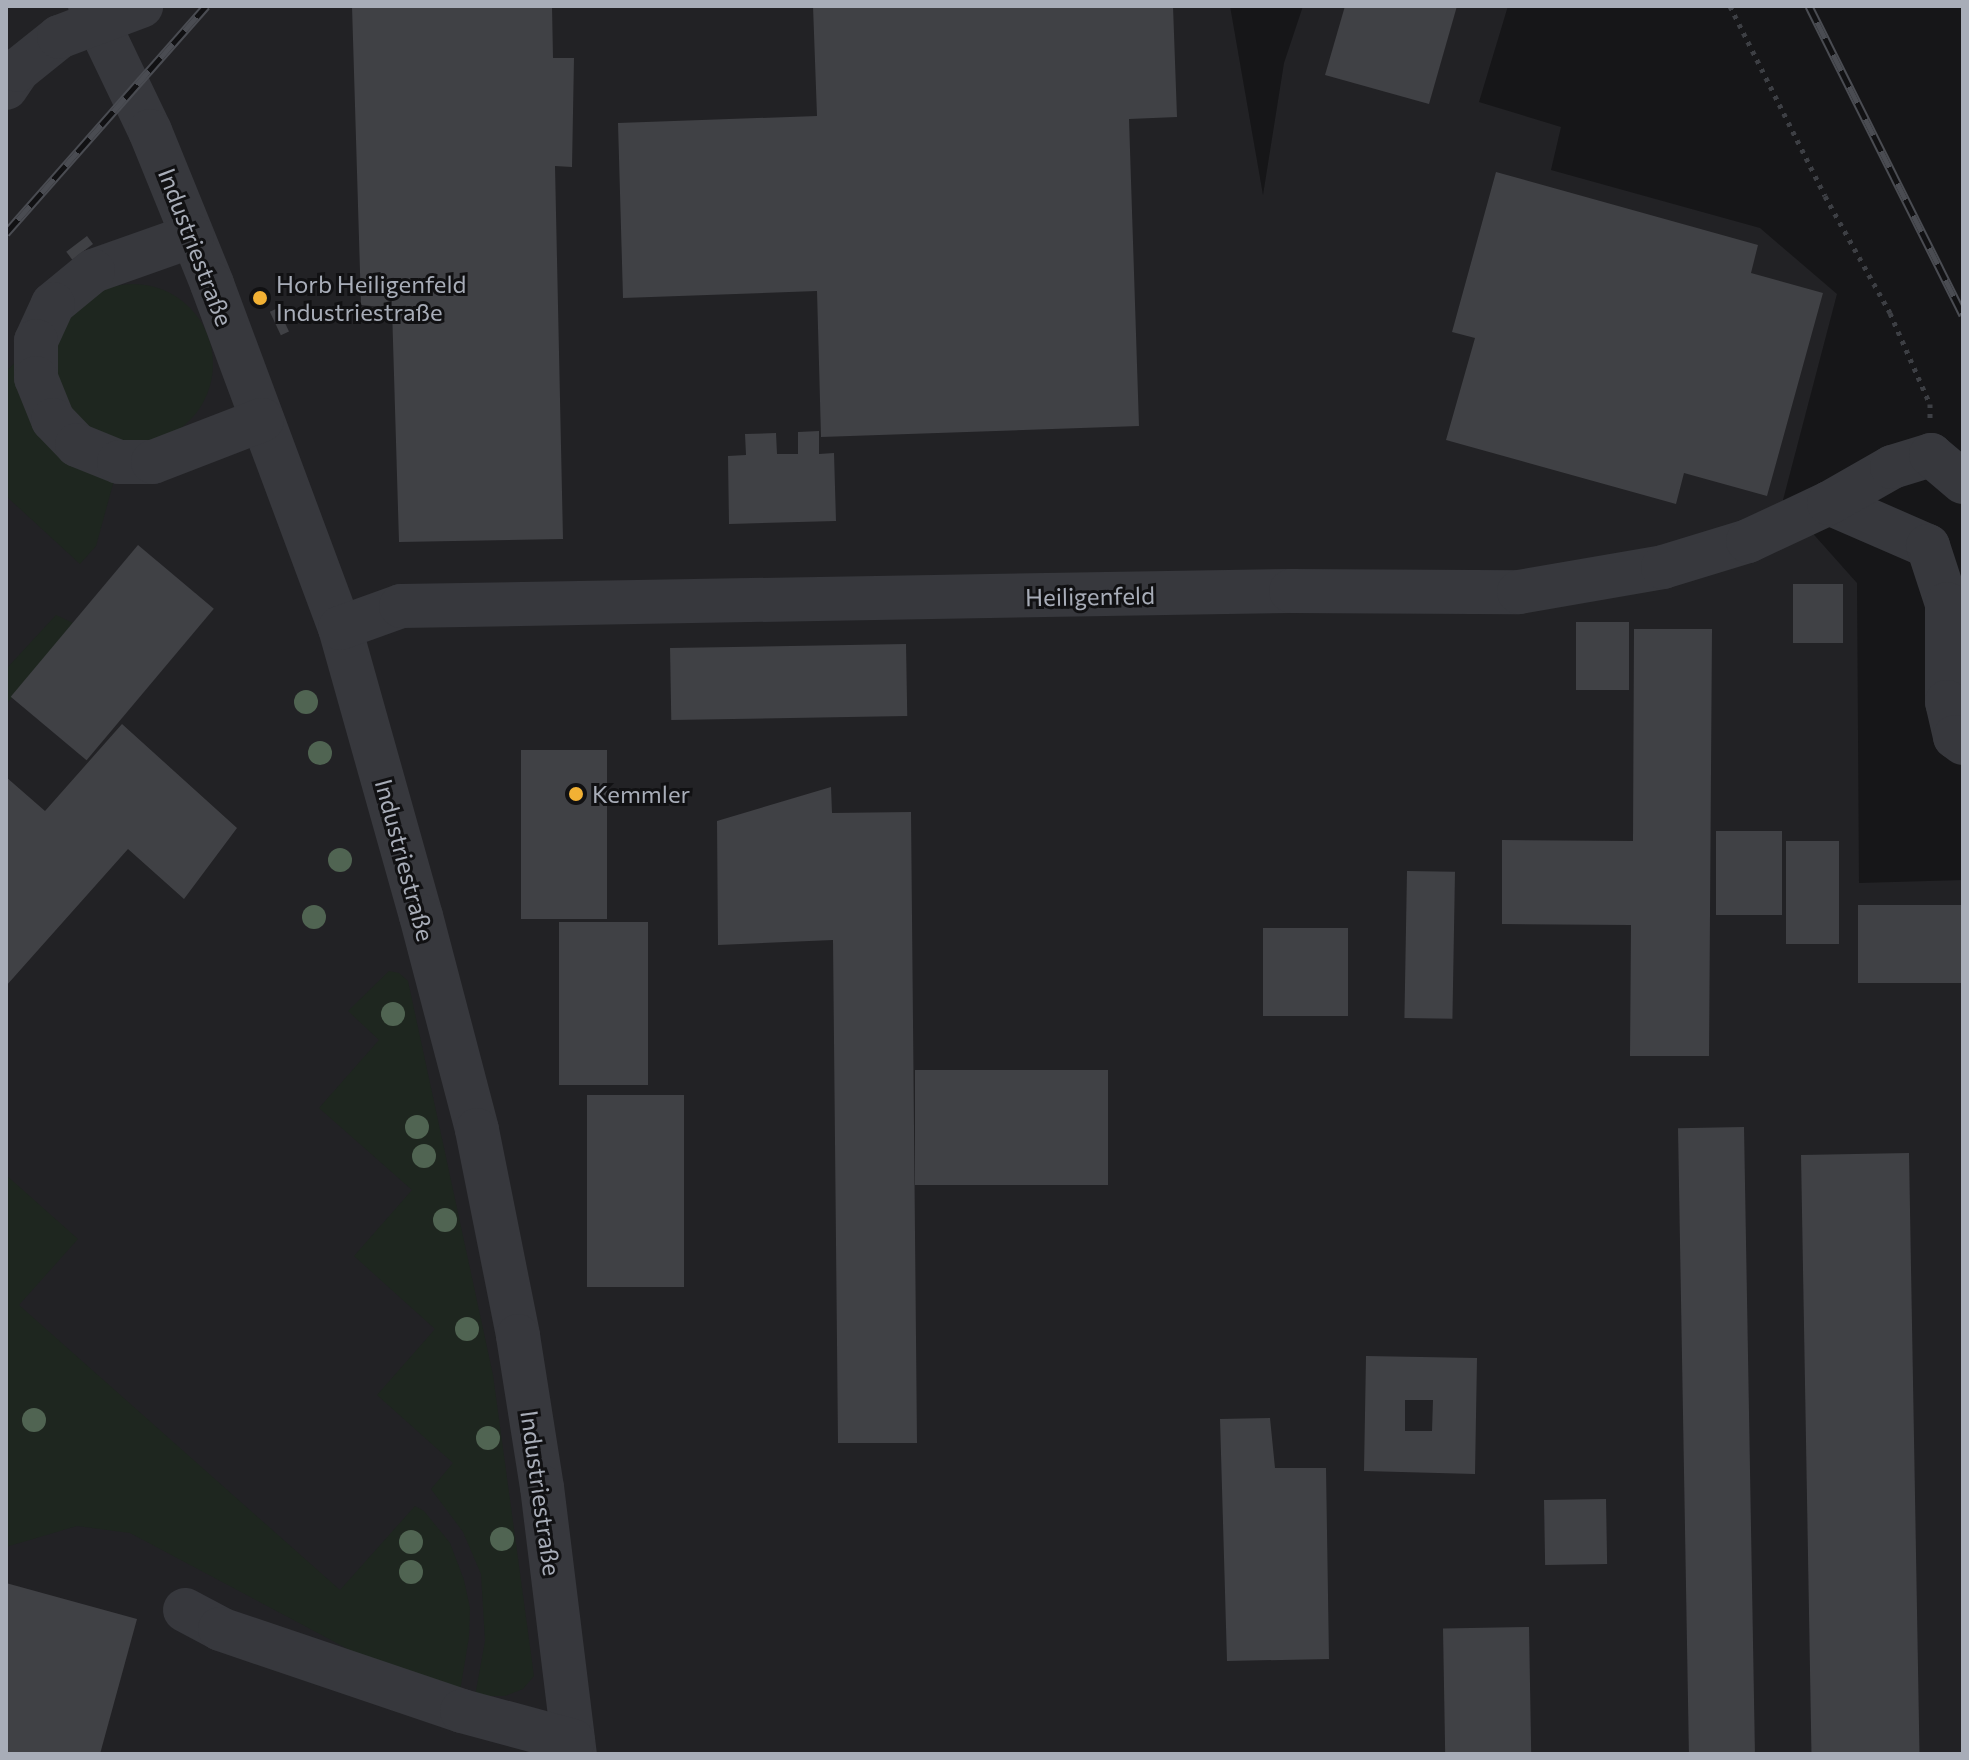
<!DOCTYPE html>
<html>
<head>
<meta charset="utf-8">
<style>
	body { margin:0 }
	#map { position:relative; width:1969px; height:1760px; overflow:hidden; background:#161618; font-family:Commissioner,sans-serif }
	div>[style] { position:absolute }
	.built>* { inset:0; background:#222225 }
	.green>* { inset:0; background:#1e261f }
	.round { border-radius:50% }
	.building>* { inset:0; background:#404145; transform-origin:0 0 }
	.path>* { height:5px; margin-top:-2.5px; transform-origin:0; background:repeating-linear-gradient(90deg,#3d3f44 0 4px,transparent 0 10px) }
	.minor>* { height:44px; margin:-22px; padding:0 22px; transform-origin:22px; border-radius:22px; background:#37383d }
	.rail>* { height:9px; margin-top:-4.5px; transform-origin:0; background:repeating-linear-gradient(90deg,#111113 0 18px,#4a4c52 0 36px); box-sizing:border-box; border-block:2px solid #4a4c52 }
	.trees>* { width:24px; height:24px; margin:-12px; border-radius:50%; background:#506452 }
	.dots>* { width:22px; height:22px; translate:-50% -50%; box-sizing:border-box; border:4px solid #111113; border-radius:50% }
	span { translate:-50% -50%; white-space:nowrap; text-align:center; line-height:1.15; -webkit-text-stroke:6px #111113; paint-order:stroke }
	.street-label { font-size:24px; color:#a8adb8 }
	.poi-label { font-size:24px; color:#a8adb8 }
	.left { translate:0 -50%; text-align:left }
	.frame { position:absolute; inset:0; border:8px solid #a8adb8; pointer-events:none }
</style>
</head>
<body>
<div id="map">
	<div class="built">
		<div style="clip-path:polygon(6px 6px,1230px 6px,1263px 195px,1284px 63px,1303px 6px,1508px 6px,1479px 102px,1561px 127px,1551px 170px,1760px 228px,1837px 294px,1783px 500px,1857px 583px,1859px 883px,1963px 880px,1963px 1754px,6px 1754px)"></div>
	</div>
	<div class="green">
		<div class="round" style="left:53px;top:284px;width:160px;height:160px"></div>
		<div style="clip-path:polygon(16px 362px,119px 462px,96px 546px,80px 564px,6px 496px,6px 371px)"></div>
		<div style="clip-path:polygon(56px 615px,73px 623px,6px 705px,6px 669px)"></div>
		<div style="clip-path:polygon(389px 971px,399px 973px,408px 981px,493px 1375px,534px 1676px,523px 1689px,505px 1696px,475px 1696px,485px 1641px,481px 1574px,463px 1532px,431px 1489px,453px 1463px,377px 1395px,435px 1329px,354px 1256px,412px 1190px,319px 1108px,379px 1040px,348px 1011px)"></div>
		<div style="clip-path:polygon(6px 1175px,78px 1239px,19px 1305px,340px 1590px,415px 1506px,424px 1511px,450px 1543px,464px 1580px,470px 1608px,469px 1637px,460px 1691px,391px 1672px,130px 1533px,77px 1526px,6px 1547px)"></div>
	</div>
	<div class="building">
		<div style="clip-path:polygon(352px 6px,552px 6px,553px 58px,574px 58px,572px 167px,555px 166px,563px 539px,399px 542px,392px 308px,361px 305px)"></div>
		<div style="clip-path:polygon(813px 6px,1173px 6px,1177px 117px,1129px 119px,1139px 426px,821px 437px,817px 291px,623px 298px,618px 123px,817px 116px)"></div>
		<div style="clip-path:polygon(1345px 6px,1457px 6px,1429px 104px,1325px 75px)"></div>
		<div style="clip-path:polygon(1496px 172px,1758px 245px,1751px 273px,1823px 293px,1767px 496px,1684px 473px,1676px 504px,1446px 440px,1475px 338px,1452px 332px)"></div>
		<div style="left:87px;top:236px;width:10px;height:26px;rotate:53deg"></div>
		<div style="left:278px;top:308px;width:26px;height:9px;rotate:65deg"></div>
		<div style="clip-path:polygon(819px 431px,819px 454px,834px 453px,836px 521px,729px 524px,728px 456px,746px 455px,745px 434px,776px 433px,777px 454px,798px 454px,798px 432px)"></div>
		<div style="left:138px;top:545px;width:99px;height:198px;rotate:40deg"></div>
		<div style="left:1793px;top:584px;width:50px;height:59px"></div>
		<div style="left:1576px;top:622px;width:53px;height:68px"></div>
		<div style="clip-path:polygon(1634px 629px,1712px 629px,1709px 1056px,1630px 1056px,1631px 925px,1502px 924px,1502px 840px,1633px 841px)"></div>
		<div style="left:906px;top:644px;width:72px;height:236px;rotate:89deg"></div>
		<div style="clip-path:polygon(122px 724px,237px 828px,184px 899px,128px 849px,6px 986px,6px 777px,45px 811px)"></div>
		<div style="left:521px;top:750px;width:86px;height:169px"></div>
		<div style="clip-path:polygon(831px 787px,832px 813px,911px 812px,917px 1443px,838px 1443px,833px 940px,718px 945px,717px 821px)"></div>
		<div style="left:1716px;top:831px;width:66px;height:84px"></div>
		<div style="left:1786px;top:841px;width:53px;height:103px"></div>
		<div style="left:1407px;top:871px;width:48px;height:147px;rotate:1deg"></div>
		<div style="left:1858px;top:905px;width:105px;height:78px"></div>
		<div style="left:648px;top:922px;width:163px;height:89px;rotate:90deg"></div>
		<div style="left:1348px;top:928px;width:88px;height:85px;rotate:90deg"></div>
		<div style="left:1108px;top:1070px;width:115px;height:193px;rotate:90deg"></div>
		<div style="left:587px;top:1095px;width:97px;height:192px"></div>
		<div style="left:1744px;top:1127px;width:627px;height:66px;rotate:89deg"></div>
		<div style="left:1909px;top:1153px;width:601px;height:108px;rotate:89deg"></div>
		<div style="clip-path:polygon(evenodd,1366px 1356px,1477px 1358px,1475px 1474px,1364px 1471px,1366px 1356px,1405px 1400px,1433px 1400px,1432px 1431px,1405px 1431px,1405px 1400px)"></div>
		<div style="clip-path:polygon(1270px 1418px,1275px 1468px,1326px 1468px,1329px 1659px,1227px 1661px,1220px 1419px)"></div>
		<div style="left:1606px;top:1499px;width:65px;height:62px;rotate:89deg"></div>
		<div style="clip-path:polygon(6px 1583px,137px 1619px,100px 1754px,6px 1754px)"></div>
		<div style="left:1529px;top:1627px;width:127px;height:86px;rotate:89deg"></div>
	</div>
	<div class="path">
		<div style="left:1730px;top:6px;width:212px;rotate:63.4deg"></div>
		<div style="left:1825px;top:196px;width:134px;rotate:60.9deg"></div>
		<div style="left:1890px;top:313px;width:99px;rotate:66.3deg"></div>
		<div style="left:1930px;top:404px;width:14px;rotate:90deg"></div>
	</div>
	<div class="minor">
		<div style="left:90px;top:6px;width:139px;rotate:64.4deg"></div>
		<div style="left:150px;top:131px;width:165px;rotate:67.9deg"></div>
		<div style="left:212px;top:284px;width:367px;rotate:69.6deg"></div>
		<div style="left:340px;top:628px;width:299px;rotate:74.3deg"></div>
		<div style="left:421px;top:916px;width:221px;rotate:75.3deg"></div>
		<div style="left:477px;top:1130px;width:210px;rotate:78.7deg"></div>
		<div style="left:518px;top:1336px;width:153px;rotate:81deg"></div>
		<div style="left:542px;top:1487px;width:269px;rotate:83deg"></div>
		<div style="left:6px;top:88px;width:22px;rotate:-56deg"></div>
		<div style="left:18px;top:70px;width:53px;rotate:-38.8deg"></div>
		<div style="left:59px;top:37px;width:88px;rotate:-20.7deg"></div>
		<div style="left:192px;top:236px;width:105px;rotate:160.5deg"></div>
		<div style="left:93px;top:271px;width:52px;rotate:140.5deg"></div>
		<div style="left:53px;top:304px;width:41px;rotate:114.7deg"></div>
		<div style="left:36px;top:341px;width:37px;rotate:90deg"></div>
		<div style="left:36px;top:378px;width:45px;rotate:68deg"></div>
		<div style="left:53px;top:420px;width:35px;rotate:46deg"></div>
		<div style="left:77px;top:445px;width:45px;rotate:22deg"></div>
		<div style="left:119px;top:462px;width:34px"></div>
		<div style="left:153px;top:462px;width:117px;rotate:-21.1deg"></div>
		<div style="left:1829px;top:503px;width:108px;rotate:23.5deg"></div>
		<div style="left:1928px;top:546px;width:61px;rotate:71.9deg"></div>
		<div style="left:1947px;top:604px;width:98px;rotate:90deg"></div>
		<div style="left:1947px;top:702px;width:36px;rotate:77deg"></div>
		<div style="left:1955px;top:737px;width:10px;rotate:37deg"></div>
		<div style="left:340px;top:628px;width:65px;rotate:-19.8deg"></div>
		<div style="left:401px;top:606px;width:890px;rotate:-0.97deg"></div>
		<div style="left:1291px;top:591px;width:228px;rotate:0.3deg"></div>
		<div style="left:1519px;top:592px;width:146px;rotate:-9.8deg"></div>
		<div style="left:1663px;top:567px;width:89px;rotate:-17deg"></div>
		<div style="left:1748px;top:541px;width:89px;rotate:-25.1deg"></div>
		<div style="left:1829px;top:503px;width:73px;rotate:-29.7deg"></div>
		<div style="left:1892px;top:467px;width:41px;rotate:-17.1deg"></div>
		<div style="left:1931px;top:455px;width:42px;rotate:40.2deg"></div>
		<div style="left:185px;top:1610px;width:40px;rotate:28deg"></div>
		<div style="left:220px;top:1629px;width:256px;rotate:18.7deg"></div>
		<div style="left:462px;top:1711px;width:115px;rotate:15.1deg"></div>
	</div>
	<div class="rail">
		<div style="left:1809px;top:6px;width:345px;rotate:63.5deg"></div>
		<div style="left:6px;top:233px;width:303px;rotate:-48.6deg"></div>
	</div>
	<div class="trees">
		<div style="left:306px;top:702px"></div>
		<div style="left:320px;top:753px"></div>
		<div style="left:340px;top:860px"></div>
		<div style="left:314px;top:917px"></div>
		<div style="left:393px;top:1014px"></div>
		<div style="left:417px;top:1127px"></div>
		<div style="left:424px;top:1156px"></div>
		<div style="left:445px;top:1220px"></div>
		<div style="left:467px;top:1329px"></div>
		<div style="left:34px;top:1420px"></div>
		<div style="left:488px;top:1438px"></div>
		<div style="left:502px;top:1539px"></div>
		<div style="left:411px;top:1542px"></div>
		<div style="left:411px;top:1572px"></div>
	</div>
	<div class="dots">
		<div style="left:260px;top:298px;background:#f2b134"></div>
		<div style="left:576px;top:794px;background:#f2b134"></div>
	</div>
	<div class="street-label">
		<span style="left:196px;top:247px;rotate:69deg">Industriestraße</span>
		<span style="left:1090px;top:596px;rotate:-1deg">Heiligenfeld</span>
		<span style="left:405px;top:860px;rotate:75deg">Industriestraße</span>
		<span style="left:541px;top:1493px;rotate:82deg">Industriestraße</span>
	</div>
	<div class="poi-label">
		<span class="left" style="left:276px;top:298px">Horb Heiligenfeld<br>Industriestraße</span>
		<span class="left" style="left:592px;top:794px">Kemmler</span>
	</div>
	<div class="frame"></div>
</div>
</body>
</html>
